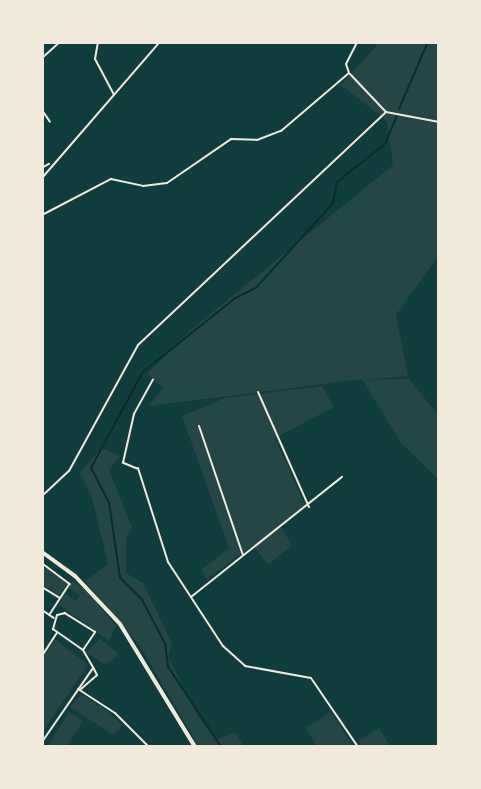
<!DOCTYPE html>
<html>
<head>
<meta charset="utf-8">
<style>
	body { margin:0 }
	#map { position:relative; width:481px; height:789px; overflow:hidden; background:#0f3d3e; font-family:"Varela Round",sans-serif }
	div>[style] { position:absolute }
	.green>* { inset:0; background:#244646 }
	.stream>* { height:1.5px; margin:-0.75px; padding:0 0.75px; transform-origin:0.75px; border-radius:0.75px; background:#0a2a2b }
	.path>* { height:1.5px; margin:-0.75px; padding:0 0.75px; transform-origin:0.75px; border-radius:0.75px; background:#f1e9da }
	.service>* { height:1.5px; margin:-0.75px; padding:0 0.75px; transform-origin:0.75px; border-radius:0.75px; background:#f1e9da }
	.minor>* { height:2px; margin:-1px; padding:0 1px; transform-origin:1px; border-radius:1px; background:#f1e9da }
	.secondary>* { height:4px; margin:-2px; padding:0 2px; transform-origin:2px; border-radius:2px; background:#f1e9da }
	span { translate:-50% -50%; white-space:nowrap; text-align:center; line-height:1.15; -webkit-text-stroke:4.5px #f1e9da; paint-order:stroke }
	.frame { position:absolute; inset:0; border:44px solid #f1e9da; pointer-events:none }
</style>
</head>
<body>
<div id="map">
	<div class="green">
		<div style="clip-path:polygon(380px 42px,439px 42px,439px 255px,396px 315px,408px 376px,363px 380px,409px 379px,439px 416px,439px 480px,401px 443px,362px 379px,149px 406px,163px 388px,147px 374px,190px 331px,393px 165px,387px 121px,341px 85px)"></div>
		<div style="clip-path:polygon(322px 386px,334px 407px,275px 438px,306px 507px,280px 526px,292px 545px,268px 565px,253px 545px,207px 579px,201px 570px,229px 548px,182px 416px,225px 398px)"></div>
		<div style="clip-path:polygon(101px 448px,120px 456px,109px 470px,132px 527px,126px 538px,126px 573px,143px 583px,172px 643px,168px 657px,199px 718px,217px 740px,235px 732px,244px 747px,199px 747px,140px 646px,85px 581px,108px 564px,91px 494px,80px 473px)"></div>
		<div style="clip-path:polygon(42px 556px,88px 592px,116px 626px,109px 641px,59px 605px,65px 593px,76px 601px,80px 595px,68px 588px,73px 580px)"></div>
		<div style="clip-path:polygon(42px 564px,67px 583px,60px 595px,42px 585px)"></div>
		<div style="clip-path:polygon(55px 639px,88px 665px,42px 733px,42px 659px)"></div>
		<div style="clip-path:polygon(100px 639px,119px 654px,110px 662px,104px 664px,86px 652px)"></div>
		<div style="clip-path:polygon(81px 694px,109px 712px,122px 725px,119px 730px,112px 734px,70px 707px)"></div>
		<div style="clip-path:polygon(69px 712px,83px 721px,66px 747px,47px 747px)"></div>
		<div style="clip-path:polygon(331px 712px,354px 747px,317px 747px,306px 728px)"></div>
		<div style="clip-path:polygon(379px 728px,391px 747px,362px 747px,358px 741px)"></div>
	</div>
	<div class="stream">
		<div style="left:399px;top:109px;width:73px;rotate:-66.6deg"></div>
		<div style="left:221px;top:747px;width:96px;rotate:-123.5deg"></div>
		<div style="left:168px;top:667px;width:23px;rotate:-97deg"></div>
		<div style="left:165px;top:644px;width:50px;rotate:-117.6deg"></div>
		<div style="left:142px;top:600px;width:31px;rotate:-135deg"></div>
		<div style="left:120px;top:578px;width:76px;rotate:-98.3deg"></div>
		<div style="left:109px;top:503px;width:39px;rotate:-117deg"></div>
		<div style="left:91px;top:468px;width:109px;rotate:-61.6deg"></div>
		<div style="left:143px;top:372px;width:117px;rotate:-38.7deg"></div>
		<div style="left:234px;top:299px;width:25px;rotate:-27deg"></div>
		<div style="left:256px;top:288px;width:115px;rotate:-47.8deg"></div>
		<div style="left:333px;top:203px;width:21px;rotate:-79deg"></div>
		<div style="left:337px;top:182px;width:61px;rotate:-38.4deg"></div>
		<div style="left:385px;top:144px;width:30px;rotate:-67deg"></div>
	</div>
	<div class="path">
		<div style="left:42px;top:168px;width:8px;rotate:-30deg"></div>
	</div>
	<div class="service">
		<div style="left:137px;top:469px;width:15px;rotate:-157deg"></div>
		<div style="left:123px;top:463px;width:50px;rotate:-77.3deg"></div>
		<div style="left:134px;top:414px;width:39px;rotate:-61deg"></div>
		<div style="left:42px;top:563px;width:35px;rotate:37deg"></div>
		<div style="left:70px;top:584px;width:37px;rotate:123deg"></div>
		<div style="left:42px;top:587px;width:21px;rotate:31deg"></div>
		<div style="left:42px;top:656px;width:27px;rotate:-57deg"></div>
	</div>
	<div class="minor">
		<div style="left:98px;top:42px;width:17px;rotate:100deg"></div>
		<div style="left:95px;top:59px;width:40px;rotate:62deg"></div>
		<div style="left:42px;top:58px;width:24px;rotate:-42deg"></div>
		<div style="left:349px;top:73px;width:9px;rotate:-108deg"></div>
		<div style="left:346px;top:64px;width:25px;rotate:-63deg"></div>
		<div style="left:350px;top:74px;width:52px;rotate:46.5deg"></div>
		<div style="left:42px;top:110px;width:14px;rotate:56deg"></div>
		<div style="left:386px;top:112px;width:54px;rotate:10.7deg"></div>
		<div style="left:42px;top:178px;width:180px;rotate:-49.1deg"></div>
		<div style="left:42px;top:215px;width:78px;rotate:-27.6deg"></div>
		<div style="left:111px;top:179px;width:33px;rotate:12deg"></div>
		<div style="left:143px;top:186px;width:24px;rotate:-7deg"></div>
		<div style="left:167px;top:183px;width:78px;rotate:-34.5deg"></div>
		<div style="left:231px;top:139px;width:26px;rotate:2deg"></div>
		<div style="left:257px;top:140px;width:26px;rotate:-21deg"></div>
		<div style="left:281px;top:131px;width:89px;rotate:-40.5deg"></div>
		<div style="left:439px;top:390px;width:20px;rotate:90deg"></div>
		<div style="left:258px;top:392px;width:126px;rotate:66.1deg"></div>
		<div style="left:199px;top:426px;width:136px;rotate:71.2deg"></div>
		<div style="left:138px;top:468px;width:99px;rotate:72.3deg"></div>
		<div style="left:168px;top:562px;width:100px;rotate:56.8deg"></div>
		<div style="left:223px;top:646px;width:30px;rotate:42deg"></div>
		<div style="left:245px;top:666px;width:67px;rotate:10.3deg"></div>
		<div style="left:311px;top:678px;width:83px;rotate:55.7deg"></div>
		<div style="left:42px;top:496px;width:37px;rotate:-43deg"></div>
		<div style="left:69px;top:471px;width:144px;rotate:-61.3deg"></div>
		<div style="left:138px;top:345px;width:340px;rotate:-43.2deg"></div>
		<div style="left:191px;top:597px;width:193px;rotate:-38.5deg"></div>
		<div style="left:42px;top:610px;width:14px;rotate:34deg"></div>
		<div style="left:83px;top:650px;width:22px;rotate:-56deg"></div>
		<div style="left:95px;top:632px;width:36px;rotate:-148deg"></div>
		<div style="left:65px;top:613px;width:8px;rotate:166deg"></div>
		<div style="left:57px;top:615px;width:15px;rotate:106deg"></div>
		<div style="left:53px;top:629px;width:37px;rotate:35deg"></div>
		<div style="left:83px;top:650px;width:20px;rotate:60deg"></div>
		<div style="left:78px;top:689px;width:44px;rotate:33deg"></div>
		<div style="left:115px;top:713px;width:48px;rotate:45deg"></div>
		<div style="left:81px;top:689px;width:21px;rotate:-41deg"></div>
		<div style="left:97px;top:675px;width:9px;rotate:-117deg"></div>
		<div style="left:42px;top:742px;width:90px;rotate:-55.4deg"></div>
	</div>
	<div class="secondary">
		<div style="left:42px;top:552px;width:41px;rotate:36deg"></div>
		<div style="left:75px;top:576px;width:66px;rotate:46.8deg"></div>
		<div style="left:120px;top:624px;width:144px;rotate:58.6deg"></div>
	</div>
	<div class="frame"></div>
</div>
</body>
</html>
